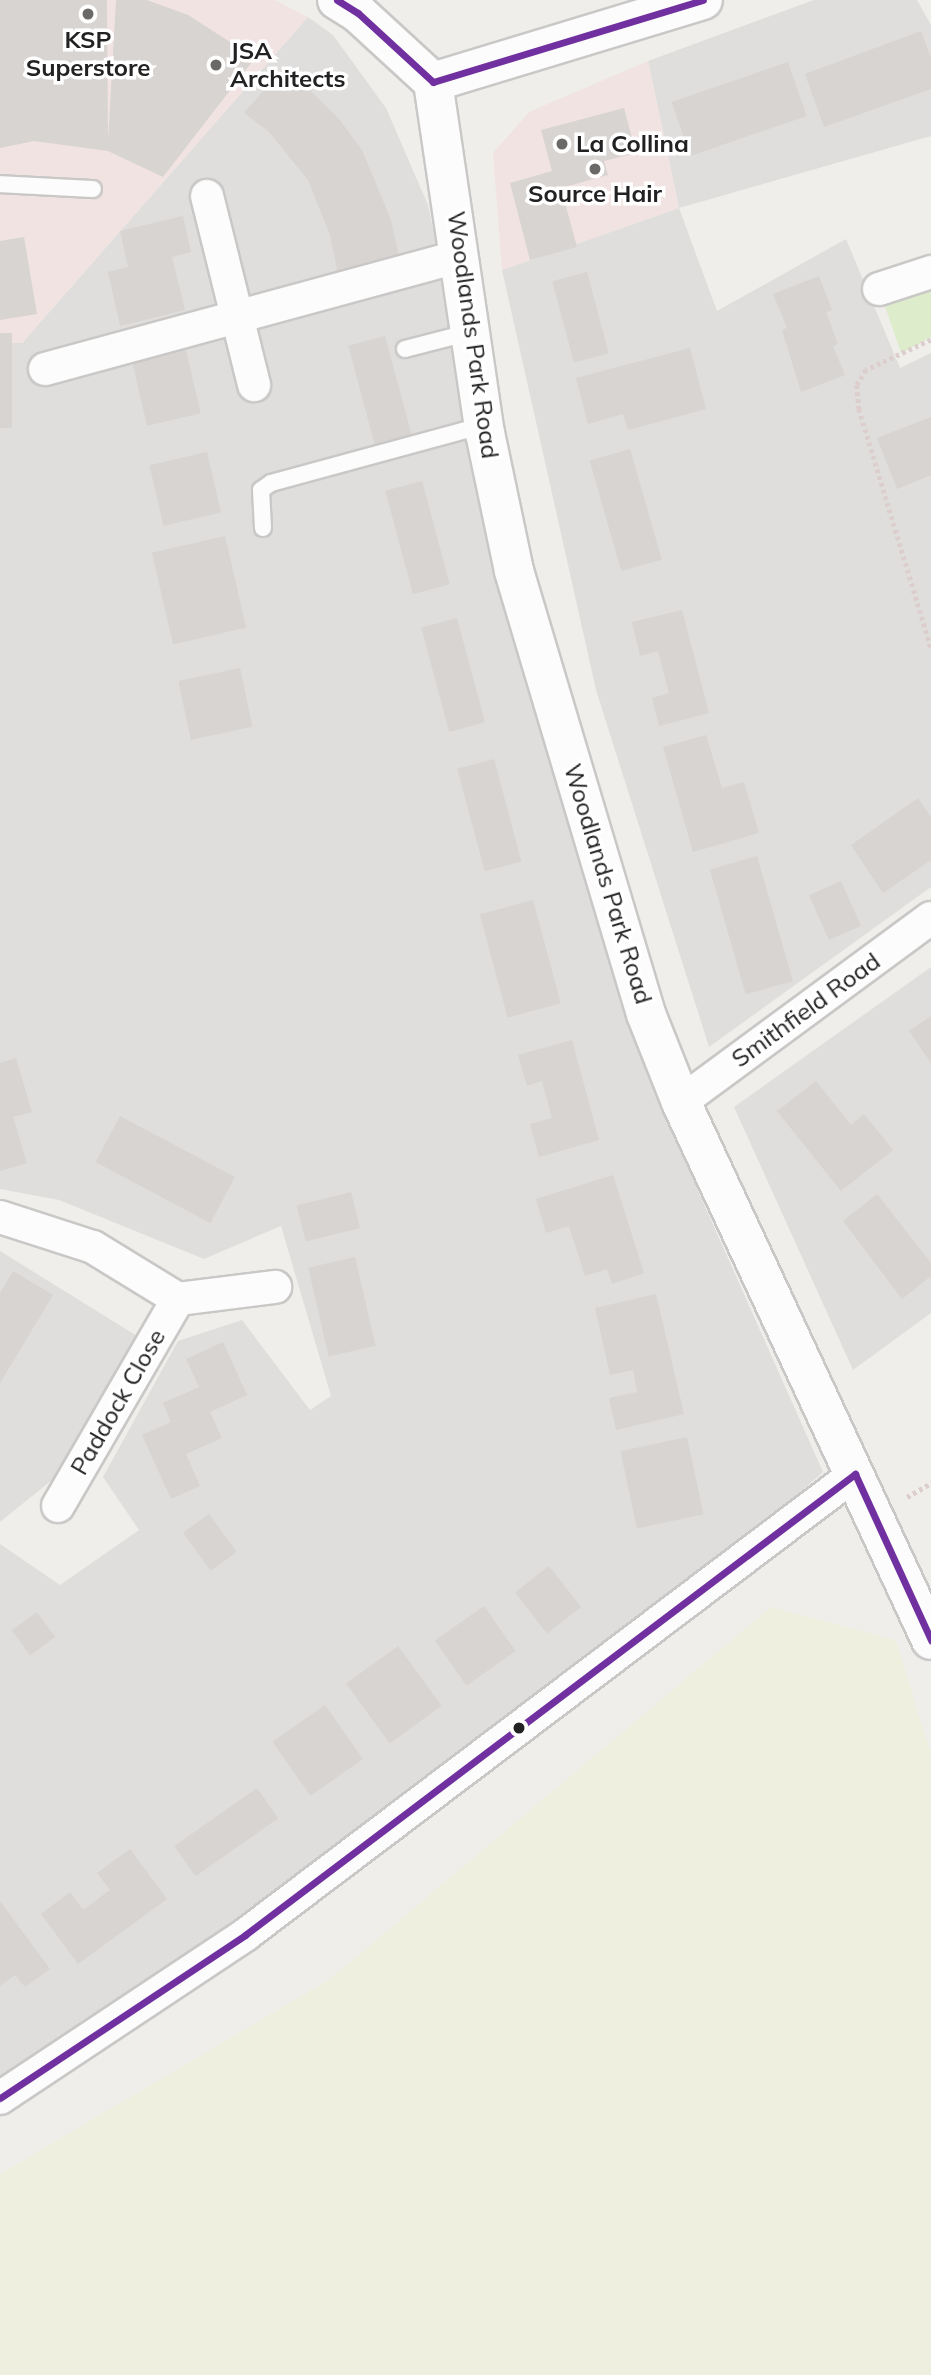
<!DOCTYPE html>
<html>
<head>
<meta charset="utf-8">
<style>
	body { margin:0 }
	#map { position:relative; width:931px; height:2375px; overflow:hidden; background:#f0eeeb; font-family:Mulish,sans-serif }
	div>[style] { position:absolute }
	.residential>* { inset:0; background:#dfdedc }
	.commercial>* { inset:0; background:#f1e3e1 }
	.farmland>* { inset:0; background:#efefdf }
	.grass>* { inset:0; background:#ddeccb }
	.building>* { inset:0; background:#d7d4d2; transform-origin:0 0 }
	.path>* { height:4.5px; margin-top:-2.25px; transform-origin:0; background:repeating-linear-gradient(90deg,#dccecd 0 3.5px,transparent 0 7px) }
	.roads { filter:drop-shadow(2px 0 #c9c8c7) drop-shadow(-2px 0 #c9c8c7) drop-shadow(0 2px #c9c8c7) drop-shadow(0 -2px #c9c8c7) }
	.service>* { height:16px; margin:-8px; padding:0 8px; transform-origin:8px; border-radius:8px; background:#fdfcfc }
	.minor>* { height:32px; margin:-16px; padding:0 16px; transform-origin:16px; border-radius:16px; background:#fdfcfc }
	.tertiary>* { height:38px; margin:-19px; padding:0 19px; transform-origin:19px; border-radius:19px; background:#fdfcfc }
	.bus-1>* { height:7px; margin:-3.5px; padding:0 3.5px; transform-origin:3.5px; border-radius:3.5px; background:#7030a0 }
	.dots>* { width:19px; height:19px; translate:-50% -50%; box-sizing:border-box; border:4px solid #fff; border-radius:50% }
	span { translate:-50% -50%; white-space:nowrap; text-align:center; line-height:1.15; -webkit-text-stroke:7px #fff; paint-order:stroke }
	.poi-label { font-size:24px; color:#222; font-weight:700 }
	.left { translate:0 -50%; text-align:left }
	.street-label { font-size:24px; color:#222 }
</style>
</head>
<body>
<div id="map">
	<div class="residential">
		<div style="clip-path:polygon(814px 0,917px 0,931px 25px,931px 136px,679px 208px,717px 311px,846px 239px,900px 368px,931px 353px,931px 887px,709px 1047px,596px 690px,502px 270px,679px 208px,648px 61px)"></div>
		<div style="clip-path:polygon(308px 17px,333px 35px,386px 108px,428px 205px,522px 658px,597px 920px,699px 1193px,823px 1472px,687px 1591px,253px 1923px,0 2088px,0 1544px,60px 1585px,139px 1530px,103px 1477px,178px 1341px,242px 1320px,310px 1410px,331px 1396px,281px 1226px,204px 1259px,59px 1200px,0 1189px,0 343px,22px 343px)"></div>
		<div style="clip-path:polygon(931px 967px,931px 1313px,853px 1370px,734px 1107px)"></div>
		<div style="clip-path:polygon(0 1251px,137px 1336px,52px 1480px,0 1522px)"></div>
	</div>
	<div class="commercial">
		<div style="clip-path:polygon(0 0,275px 0,308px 17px,22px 343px,0 343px)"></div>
		<div style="clip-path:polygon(648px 61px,679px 208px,502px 270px,493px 153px,529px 112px)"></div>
	</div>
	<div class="farmland">
		<div style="clip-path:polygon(771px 1607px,896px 1640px,931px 1755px,931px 2375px,0 2375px,0 2174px,330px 1979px)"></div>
	</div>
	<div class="grass">
		<div style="clip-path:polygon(931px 272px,931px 337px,901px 353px,879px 289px)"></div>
	</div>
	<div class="building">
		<div style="clip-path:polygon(0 0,107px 0,108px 141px,116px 0,147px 0,188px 15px,255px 58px,163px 177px,108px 151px,34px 141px,0 148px)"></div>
		<div style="clip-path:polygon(921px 31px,931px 58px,931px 89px,824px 127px,805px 74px)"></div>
		<div style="left:788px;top:62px;width:57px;height:123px;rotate:71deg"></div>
		<div style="clip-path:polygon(285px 66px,339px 119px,362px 150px,391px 220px,400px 261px,338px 274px,330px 235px,308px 180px,269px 132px,244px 113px)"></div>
		<div style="clip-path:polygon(624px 108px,636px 153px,604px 161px,608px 175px,561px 188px,577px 247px,530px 260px,510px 183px,552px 171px,541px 130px)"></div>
		<div style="clip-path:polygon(183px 216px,191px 252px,172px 257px,185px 310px,120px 326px,108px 272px,128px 267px,120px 231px)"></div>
		<div style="clip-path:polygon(24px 237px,37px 314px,0 320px,0 241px)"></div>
		<div style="left:587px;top:272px;width:84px;height:36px;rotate:75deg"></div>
		<div style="clip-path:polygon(819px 276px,832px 310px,826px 312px,838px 344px,833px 346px,845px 375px,801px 392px,782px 330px,787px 328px,773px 294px)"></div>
		<div style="left:0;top:333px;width:12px;height:95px"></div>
		<div style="left:385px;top:336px;width:107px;height:38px;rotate:75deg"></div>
		<div style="clip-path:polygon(690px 348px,706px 409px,628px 430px,623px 414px,588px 424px,576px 378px)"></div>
		<div style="left:186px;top:350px;width:65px;height:55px;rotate:77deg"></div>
		<div style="clip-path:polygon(931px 417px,931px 475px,897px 489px,877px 438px)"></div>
		<div style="left:630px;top:449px;width:115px;height:42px;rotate:74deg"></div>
		<div style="left:207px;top:452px;width:62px;height:59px;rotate:77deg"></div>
		<div style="left:422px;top:481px;width:107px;height:38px;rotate:75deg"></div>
		<div style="left:225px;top:536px;width:94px;height:75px;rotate:77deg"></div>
		<div style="clip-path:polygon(682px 610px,709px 713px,659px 726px,652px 698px,669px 693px,658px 651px,640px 656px,632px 622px)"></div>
		<div style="left:457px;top:618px;width:108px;height:37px;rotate:75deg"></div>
		<div style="left:240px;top:668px;width:60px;height:63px;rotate:78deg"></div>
		<div style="clip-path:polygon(706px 735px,722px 788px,744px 782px,759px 833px,693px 852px,663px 747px)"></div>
		<div style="left:494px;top:759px;width:106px;height:38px;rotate:75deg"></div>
		<div style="clip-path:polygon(918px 798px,931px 817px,931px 860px,883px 893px,851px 845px)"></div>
		<div style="left:757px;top:856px;width:130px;height:49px;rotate:74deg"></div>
		<div style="left:841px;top:881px;width:49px;height:35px;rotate:66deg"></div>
		<div style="left:533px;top:900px;width:107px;height:55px;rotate:75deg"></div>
		<div style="clip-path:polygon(931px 1016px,931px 1063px,909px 1031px)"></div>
		<div style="clip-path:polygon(572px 1040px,599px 1140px,539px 1157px,530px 1124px,552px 1118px,542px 1081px,527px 1086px,518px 1055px)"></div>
		<div style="clip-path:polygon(16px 1058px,32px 1112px,13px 1117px,27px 1163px,0 1171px,0 1063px)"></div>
		<div style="clip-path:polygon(816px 1081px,851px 1125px,864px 1114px,893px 1150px,841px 1191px,777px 1111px)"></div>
		<div style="left:120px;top:1116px;width:130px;height:52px;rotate:28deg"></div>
		<div style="clip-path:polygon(613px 1175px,644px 1273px,612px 1284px,607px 1269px,585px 1276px,569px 1226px,546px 1233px,536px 1199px)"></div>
		<div style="left:351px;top:1192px;width:37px;height:56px;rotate:76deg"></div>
		<div style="clip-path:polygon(877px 1194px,931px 1263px,931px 1276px,902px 1299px,843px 1221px)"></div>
		<div style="left:355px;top:1257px;width:91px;height:48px;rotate:77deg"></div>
		<div style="clip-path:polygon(13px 1271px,53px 1295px,0 1383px,0 1293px)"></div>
		<div style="clip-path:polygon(656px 1294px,684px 1414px,616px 1430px,609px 1398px,637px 1392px,633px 1370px,610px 1375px,595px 1308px)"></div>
		<div style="clip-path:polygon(223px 1342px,247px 1395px,210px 1412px,222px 1438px,186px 1454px,200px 1486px,171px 1499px,142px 1435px,171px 1422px,163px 1403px,199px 1387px,186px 1359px)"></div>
		<div style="left:687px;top:1437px;width:79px;height:68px;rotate:78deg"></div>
		<div style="left:209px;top:1514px;width:47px;height:32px;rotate:54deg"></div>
		<div style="left:549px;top:1566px;width:52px;height:43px;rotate:52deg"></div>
		<div style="left:484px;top:1606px;width:55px;height:60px;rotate:55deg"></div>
		<div style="left:37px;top:1612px;width:31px;height:31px;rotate:54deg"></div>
		<div style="left:398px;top:1646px;width:74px;height:64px;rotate:54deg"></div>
		<div style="left:325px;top:1705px;width:66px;height:64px;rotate:55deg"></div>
		<div style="left:257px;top:1788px;width:37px;height:101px;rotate:55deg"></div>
		<div style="clip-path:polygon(130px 1849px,167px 1899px,78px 1964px,41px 1914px,70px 1892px,83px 1910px,110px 1890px,97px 1873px)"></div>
		<div style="clip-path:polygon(0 1901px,50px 1969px,25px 1987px,15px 1975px,0 1986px)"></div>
	</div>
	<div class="path">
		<div style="left:931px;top:340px;width:72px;rotate:155.2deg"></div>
		<div style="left:866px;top:370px;width:17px;rotate:121deg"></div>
		<div style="left:857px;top:385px;width:24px;rotate:85deg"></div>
		<div style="left:859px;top:409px;width:249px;rotate:73.2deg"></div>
		<div style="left:907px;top:1497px;width:28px;rotate:-30deg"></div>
	</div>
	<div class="roads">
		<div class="service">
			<div style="left:0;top:184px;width:93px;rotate:3.1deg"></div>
			<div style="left:405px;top:349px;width:68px;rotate:-14.4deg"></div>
			<div style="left:263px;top:528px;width:38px;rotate:-93deg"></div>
			<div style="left:261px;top:490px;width:12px;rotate:-35deg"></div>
			<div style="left:271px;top:483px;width:221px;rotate:-15.2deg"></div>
		</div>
		<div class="minor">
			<div style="left:207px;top:196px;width:195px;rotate:76deg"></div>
			<div style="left:879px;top:289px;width:55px;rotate:-18.1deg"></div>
			<div style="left:45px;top:369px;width:431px;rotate:-15.2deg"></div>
			<div style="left:681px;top:1102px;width:310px;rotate:-36.4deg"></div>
			<div style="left:0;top:1217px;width:98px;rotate:17.9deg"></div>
			<div style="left:93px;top:1247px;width:100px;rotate:31.5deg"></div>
			<div style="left:178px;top:1299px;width:98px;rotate:-7.1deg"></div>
			<div style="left:58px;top:1506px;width:239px;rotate:-59.9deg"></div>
			<div style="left:0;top:2098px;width:294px;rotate:-33.6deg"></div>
			<div style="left:245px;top:1935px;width:765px;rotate:-37.08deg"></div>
		</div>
		<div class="tertiary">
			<div style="left:337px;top:0;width:25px;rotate:32deg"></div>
			<div style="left:358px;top:13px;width:102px;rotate:42.6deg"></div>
			<div style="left:433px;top:82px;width:355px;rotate:81.6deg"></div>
			<div style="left:485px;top:433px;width:141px;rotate:78.1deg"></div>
			<div style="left:514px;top:571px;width:462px;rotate:73.4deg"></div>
			<div style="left:646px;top:1014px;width:95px;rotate:68.3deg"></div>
			<div style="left:681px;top:1102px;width:593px;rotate:65.08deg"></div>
			<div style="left:433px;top:82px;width:282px;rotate:-16.9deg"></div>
		</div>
	</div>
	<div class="bus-1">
		<div style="left:337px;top:0;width:25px;rotate:32deg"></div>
		<div style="left:358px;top:13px;width:102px;rotate:42.6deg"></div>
		<div style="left:433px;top:82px;width:282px;rotate:-16.9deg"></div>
		<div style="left:0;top:2098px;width:294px;rotate:-33.6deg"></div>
		<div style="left:245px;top:1935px;width:765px;rotate:-37.08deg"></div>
		<div style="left:855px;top:1474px;width:183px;rotate:65.4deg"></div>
	</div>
	<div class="dots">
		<div style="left:88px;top:14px;background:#6a6968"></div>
		<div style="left:216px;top:65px;background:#6a6968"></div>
		<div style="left:562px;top:144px;background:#6a6968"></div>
		<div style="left:595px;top:169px;background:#6a6968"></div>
		<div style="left:519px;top:1728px;background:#222"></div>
	</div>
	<div class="poi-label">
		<span style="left:88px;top:54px">KSP<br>Superstore</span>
		<span class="left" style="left:230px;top:65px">JSA<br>Architects</span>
		<span class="left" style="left:576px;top:144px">La Collina</span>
		<span style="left:595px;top:194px">Source Hair</span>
	</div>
	<div class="street-label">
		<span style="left:473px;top:335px;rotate:82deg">Woodlands Park Road</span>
		<span style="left:608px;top:884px;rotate:73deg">Woodlands Park Road</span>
		<span style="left:806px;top:1010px;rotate:-36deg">Smithfield Road</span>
		<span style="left:118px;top:1402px;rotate:-60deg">Paddock Close</span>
	</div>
</div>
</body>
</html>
